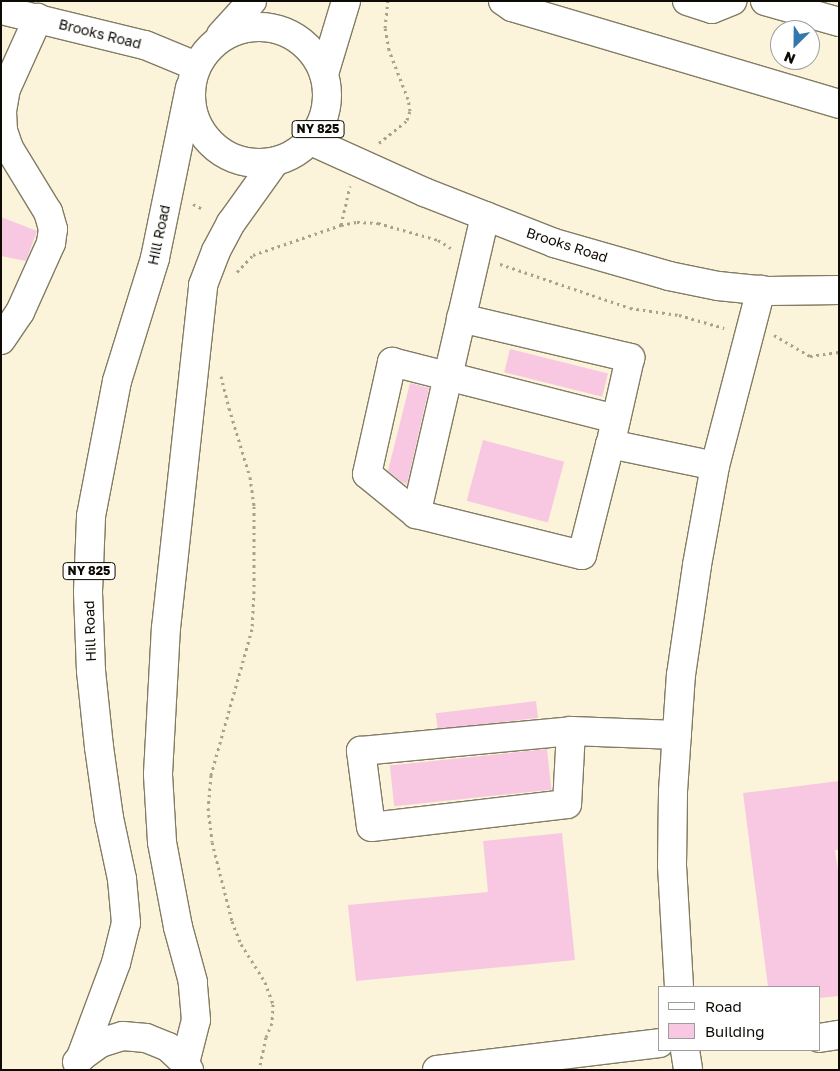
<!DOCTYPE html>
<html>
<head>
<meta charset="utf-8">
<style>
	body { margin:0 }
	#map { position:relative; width:840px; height:1071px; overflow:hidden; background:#fbf4da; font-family:"Golos Text",sans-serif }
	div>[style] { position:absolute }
	.building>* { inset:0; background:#f8c8e2; transform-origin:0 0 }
	.path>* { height:3px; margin-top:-1.5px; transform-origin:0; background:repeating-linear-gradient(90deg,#a7a28e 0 2.5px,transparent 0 6.5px) }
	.roads { filter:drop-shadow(1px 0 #827c64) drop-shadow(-1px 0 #827c64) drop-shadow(0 1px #827c64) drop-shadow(0 -1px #827c64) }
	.minor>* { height:28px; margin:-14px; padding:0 14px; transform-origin:14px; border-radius:14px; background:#fff }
	.major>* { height:28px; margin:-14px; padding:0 14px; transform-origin:14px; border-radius:14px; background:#fff }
	.major>.ring { margin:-14px; padding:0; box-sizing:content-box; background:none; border:28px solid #fff; border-radius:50% }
	span { translate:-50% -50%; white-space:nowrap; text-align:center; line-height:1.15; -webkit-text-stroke:4px #fff; paint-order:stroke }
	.shield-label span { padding:1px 4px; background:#fff; border:1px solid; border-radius:4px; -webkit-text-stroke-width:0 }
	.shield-label { font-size:12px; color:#0e0b04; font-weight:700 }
	.street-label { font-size:14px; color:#0e0b04 }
	.frame { position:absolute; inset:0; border:2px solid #0e0b04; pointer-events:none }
	.legend { position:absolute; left:658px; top:986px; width:162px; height:65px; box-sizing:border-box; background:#fff; border:1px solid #9f9d9b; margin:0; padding:6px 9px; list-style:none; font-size:15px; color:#0e0b04 }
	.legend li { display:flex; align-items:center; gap:10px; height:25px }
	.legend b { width:25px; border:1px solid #9f9d9b }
	.north { position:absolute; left:770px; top:20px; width:50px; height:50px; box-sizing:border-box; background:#fff; border:1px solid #9f9d9b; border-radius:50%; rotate:203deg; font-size:14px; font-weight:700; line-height:20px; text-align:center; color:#0e0b04 }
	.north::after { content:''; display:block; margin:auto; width:18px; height:22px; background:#3377ac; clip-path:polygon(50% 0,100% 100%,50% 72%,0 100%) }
</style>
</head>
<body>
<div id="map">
	<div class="building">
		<div style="clip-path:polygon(1px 217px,37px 231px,26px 261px,1px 256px)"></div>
		<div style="left:510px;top:349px;width:101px;height:24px;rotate:14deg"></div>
		<div style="clip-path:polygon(410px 383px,429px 388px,407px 484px,402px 482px,388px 471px)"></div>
		<div style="left:483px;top:440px;width:84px;height:63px;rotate:15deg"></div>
		<div style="left:536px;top:701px;width:17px;height:101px;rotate:83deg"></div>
		<div style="left:547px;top:749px;width:41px;height:158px;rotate:84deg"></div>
		<div style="clip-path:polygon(839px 781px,839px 850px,835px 850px,839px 876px,839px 996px,819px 998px,819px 987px,768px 987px,743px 793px)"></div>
		<div style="clip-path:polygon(562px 833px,575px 960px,356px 981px,348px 905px,488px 892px,483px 841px)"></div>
	</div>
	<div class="path">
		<div style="left:379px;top:143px;width:36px;rotate:-39deg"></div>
		<div style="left:407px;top:120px;width:9px;rotate:-72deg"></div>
		<div style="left:410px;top:111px;width:12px;rotate:-99deg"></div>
		<div style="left:408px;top:99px;width:53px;rotate:-111.2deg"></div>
		<div style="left:389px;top:50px;width:22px;rotate:-100deg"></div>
		<div style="left:385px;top:28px;width:27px;rotate:-84deg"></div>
		<div style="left:193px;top:204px;width:9px;rotate:27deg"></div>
		<div style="left:341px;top:225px;width:40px;rotate:-77deg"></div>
		<div style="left:500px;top:264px;width:137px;rotate:18.7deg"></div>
		<div style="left:630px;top:308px;width:49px;rotate:8.1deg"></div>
		<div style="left:679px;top:315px;width:47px;rotate:16.1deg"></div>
		<div style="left:237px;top:272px;width:23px;rotate:-47deg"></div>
		<div style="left:253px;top:255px;width:93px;rotate:-18.8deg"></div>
		<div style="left:341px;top:225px;width:16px;rotate:-11deg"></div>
		<div style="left:357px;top:222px;width:21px;rotate:3deg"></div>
		<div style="left:378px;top:223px;width:62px;rotate:15.8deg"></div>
		<div style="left:438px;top:240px;width:15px;rotate:32deg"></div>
		<div style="left:774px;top:335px;width:42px;rotate:30.3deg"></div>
		<div style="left:810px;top:356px;width:29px;rotate:-8deg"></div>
		<div style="left:221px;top:376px;width:33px;rotate:76deg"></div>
		<div style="left:229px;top:408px;width:72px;rotate:73.1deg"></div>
		<div style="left:250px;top:477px;width:29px;rotate:82deg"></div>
		<div style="left:254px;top:506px;width:85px;rotate:90deg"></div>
		<div style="left:254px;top:591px;width:38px;rotate:93deg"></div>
		<div style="left:252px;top:629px;width:152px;rotate:105.7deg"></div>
		<div style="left:211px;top:775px;width:33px;rotate:95deg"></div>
		<div style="left:208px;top:808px;width:34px;rotate:83deg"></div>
		<div style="left:212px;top:842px;width:81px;rotate:75.8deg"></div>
		<div style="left:232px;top:921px;width:25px;rotate:69deg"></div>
		<div style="left:241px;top:944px;width:45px;rotate:57.7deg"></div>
		<div style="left:265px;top:982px;width:23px;rotate:70deg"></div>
		<div style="left:273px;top:1004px;width:19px;rotate:93deg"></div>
		<div style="left:272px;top:1023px;width:15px;rotate:113deg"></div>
		<div style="left:266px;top:1037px;width:34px;rotate:102deg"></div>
	</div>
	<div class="roads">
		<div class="minor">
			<div style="left:503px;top:1px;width:11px;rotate:34deg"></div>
			<div style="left:512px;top:7px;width:341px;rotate:16.5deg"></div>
			<div style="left:687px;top:1px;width:26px;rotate:18deg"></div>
			<div style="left:712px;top:9px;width:22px;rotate:-22deg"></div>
			<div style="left:765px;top:1px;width:77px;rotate:15.8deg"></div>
			<div style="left:1px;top:10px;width:148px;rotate:13.7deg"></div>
			<div style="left:145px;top:45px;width:55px;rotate:22.4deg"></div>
			<div style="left:311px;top:141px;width:124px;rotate:24.3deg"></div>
			<div style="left:424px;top:192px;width:140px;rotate:21.4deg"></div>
			<div style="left:554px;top:243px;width:120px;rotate:16deg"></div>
			<div style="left:669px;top:276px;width:50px;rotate:11.5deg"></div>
			<div style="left:718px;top:286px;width:50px;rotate:5.7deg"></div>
			<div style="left:768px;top:291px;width:71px;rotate:-0.8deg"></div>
			<div style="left:485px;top:216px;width:306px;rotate:103deg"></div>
			<div style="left:416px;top:514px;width:171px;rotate:13.9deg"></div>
			<div style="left:582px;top:555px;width:114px;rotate:-75.8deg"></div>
			<div style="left:610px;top:444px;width:107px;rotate:11.8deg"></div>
			<div style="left:461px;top:318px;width:174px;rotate:13.3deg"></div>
			<div style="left:630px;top:358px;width:81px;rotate:102.8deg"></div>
			<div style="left:1px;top:340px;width:34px;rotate:-56deg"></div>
			<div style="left:20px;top:312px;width:76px;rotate:-65.8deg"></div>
			<div style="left:51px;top:243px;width:14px;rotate:-82deg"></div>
			<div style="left:53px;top:229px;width:18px;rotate:-106deg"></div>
			<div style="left:48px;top:212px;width:75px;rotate:-121.4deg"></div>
			<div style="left:9px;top:148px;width:18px;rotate:-109deg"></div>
			<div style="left:3px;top:131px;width:20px;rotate:-93deg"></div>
			<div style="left:2px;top:111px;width:22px;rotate:-80deg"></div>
			<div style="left:6px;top:89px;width:78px;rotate:-65.7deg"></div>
			<div style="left:416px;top:514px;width:63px;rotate:-140.8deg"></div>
			<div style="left:367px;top:474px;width:115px;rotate:-77.4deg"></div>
			<div style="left:392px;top:362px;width:231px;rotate:14.3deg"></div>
			<div style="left:571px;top:731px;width:73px;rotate:93.1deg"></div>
			<div style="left:567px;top:804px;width:197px;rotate:173.3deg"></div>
			<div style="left:371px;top:827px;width:77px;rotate:-97.5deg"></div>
			<div style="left:361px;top:751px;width:211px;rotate:-5.4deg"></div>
			<div style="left:571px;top:731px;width:106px;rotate:2.2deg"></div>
			<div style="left:679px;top:987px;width:122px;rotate:-93.3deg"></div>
			<div style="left:672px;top:865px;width:74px;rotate:-89.2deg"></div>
			<div style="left:673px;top:791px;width:116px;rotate:-86.1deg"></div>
			<div style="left:681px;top:675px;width:111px;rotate:-81.7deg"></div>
			<div style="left:697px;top:565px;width:101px;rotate:-79.7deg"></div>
			<div style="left:715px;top:466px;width:182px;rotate:-75.4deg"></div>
			<div style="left:819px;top:1038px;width:20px;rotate:-9deg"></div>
			<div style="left:685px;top:1050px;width:20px;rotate:81deg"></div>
			<div style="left:437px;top:1070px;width:224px;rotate:-6.9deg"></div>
		</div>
		<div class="major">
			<div class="ring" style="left:191px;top:27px;width:108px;height:108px"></div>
			<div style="left:221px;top:35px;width:46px;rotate:-47.6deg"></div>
			<div style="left:324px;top:74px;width:76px;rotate:-73.2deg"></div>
			<div style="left:81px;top:1057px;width:100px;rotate:-69.6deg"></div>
			<div style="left:116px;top:963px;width:41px;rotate:-76deg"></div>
			<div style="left:126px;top:923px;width:44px;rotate:-95.2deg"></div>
			<div style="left:122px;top:879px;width:62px;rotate:-102deg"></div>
			<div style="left:109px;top:818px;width:72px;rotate:-98deg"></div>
			<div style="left:99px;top:747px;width:76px;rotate:-96deg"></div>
			<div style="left:91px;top:671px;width:79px;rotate:-92.2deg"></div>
			<div style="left:88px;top:592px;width:76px;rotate:-87.7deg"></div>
			<div style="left:91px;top:516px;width:137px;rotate:-79.1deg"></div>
			<div style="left:117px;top:381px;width:129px;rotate:-72.8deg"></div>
			<div style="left:155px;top:258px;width:174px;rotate:-78.4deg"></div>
			<div style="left:77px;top:1062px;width:6px;rotate:-51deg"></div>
			<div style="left:81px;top:1057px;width:24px;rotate:-36deg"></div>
			<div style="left:100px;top:1043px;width:24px;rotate:-17deg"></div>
			<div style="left:123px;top:1036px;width:23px;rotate:5deg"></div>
			<div style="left:146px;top:1038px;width:24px;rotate:22deg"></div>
			<div style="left:168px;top:1047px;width:23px;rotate:43deg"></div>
			<div style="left:185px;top:1063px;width:8px;rotate:60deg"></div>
			<div style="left:185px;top:1063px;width:44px;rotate:-75.7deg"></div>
			<div style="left:196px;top:1020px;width:38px;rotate:-95deg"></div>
			<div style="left:193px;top:982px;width:57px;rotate:-105.3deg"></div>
			<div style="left:178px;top:927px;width:86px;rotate:-100.7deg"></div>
			<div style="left:162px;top:842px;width:68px;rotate:-93.4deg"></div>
			<div style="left:158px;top:774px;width:146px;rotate:-86.9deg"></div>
			<div style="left:166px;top:628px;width:345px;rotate:-83.8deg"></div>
			<div style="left:203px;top:285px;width:36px;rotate:-69deg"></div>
			<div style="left:216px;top:251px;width:32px;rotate:-62deg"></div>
			<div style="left:231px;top:223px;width:74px;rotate:-54.4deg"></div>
		</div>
	</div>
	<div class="shield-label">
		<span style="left:318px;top:129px">NY 825</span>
		<span style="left:89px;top:571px">NY 825</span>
	</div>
	<div class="street-label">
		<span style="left:100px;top:34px;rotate:14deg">Brooks Road</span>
		<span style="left:159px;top:235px;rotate:-78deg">Hill Road</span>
		<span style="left:567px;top:245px;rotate:18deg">Brooks Road</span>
		<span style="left:90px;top:631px;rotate:-92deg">Hill Road</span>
	</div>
	<div class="frame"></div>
	<ul class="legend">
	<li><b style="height:6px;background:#fff"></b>Road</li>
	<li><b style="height:14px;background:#f8c8e2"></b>Building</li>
	</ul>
	<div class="north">N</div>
</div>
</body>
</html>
